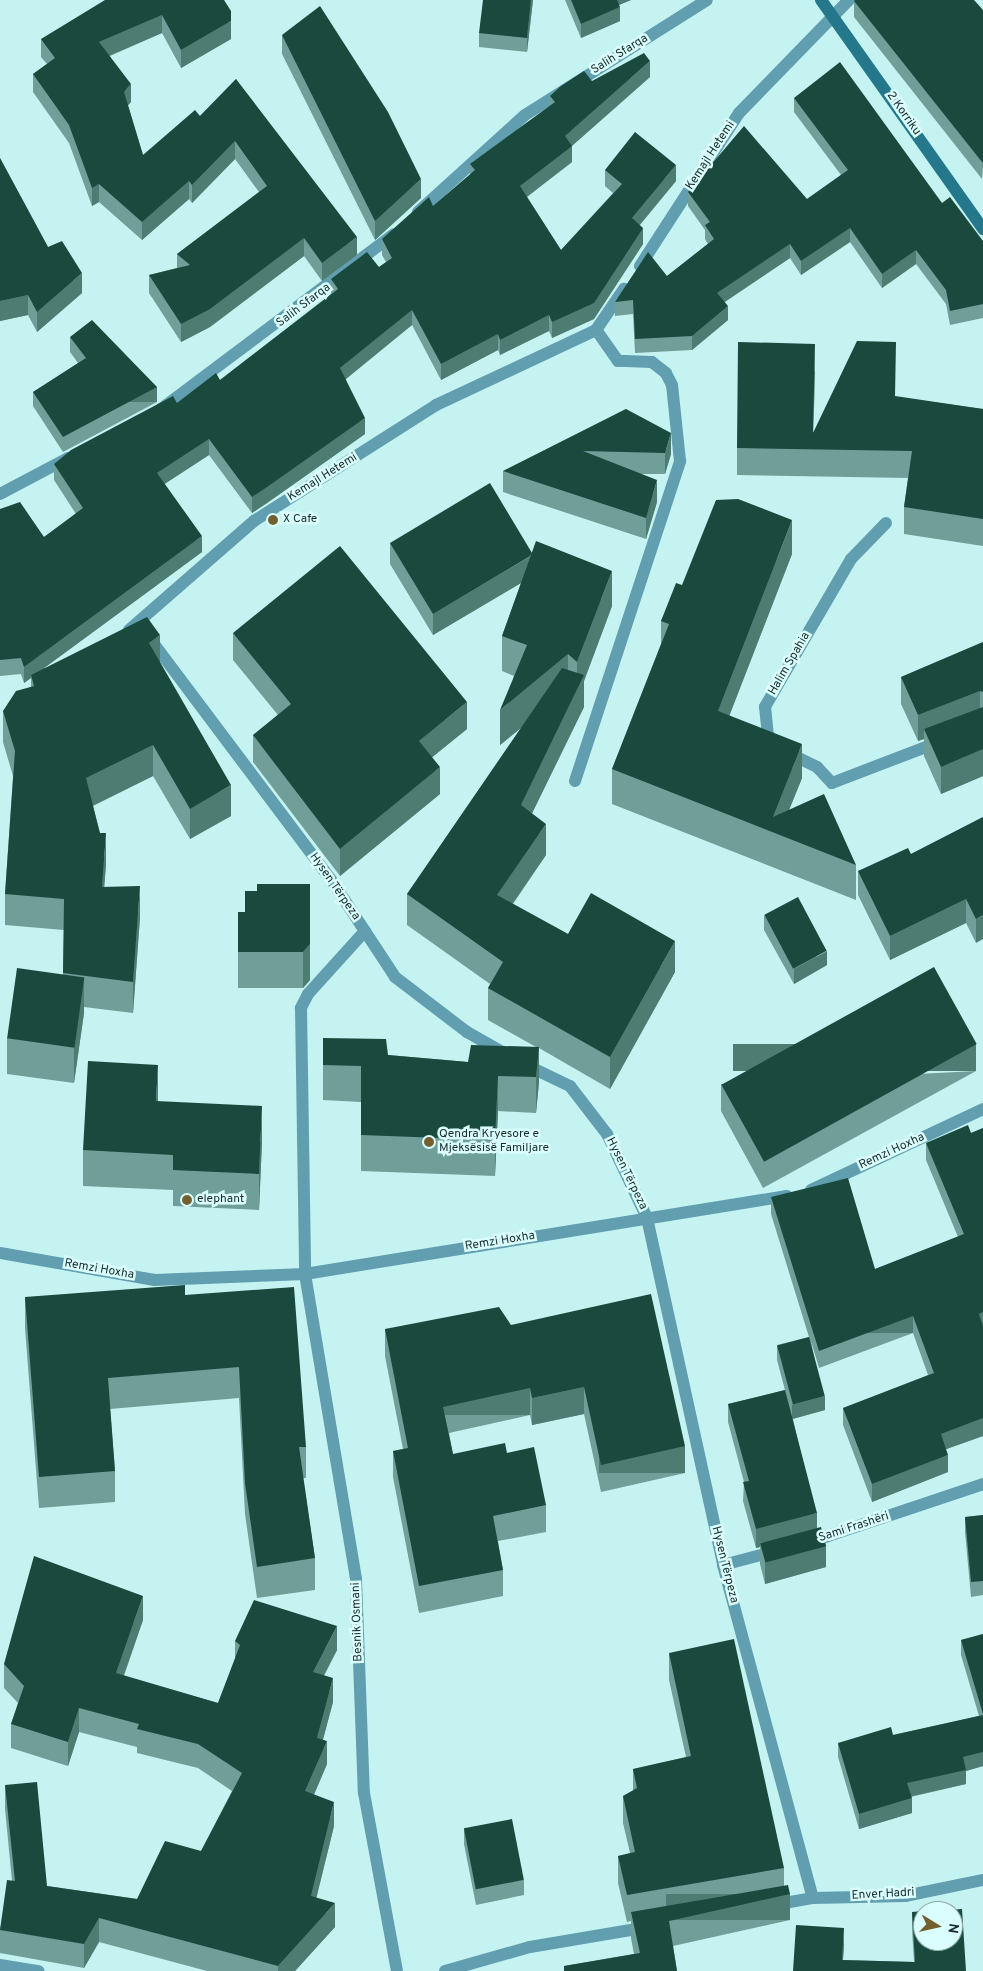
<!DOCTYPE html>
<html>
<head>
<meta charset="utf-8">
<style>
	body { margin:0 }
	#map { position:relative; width:983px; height:1971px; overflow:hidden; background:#c5f3f2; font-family:Overpass,sans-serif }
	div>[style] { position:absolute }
	.street>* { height:12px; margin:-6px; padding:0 6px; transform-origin:6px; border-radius:6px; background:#619fb0 }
	.secondary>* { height:12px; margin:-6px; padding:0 6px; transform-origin:6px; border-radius:6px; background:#25788b }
	.wall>* { inset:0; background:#709e98 }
	.shaded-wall>* { inset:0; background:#4d7c73; transform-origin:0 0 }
	.building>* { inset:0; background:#1a493d; transform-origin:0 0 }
	.dots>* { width:14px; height:14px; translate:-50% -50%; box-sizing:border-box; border:2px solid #dafefd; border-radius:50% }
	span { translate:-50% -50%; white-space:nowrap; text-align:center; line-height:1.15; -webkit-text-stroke:5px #dafefd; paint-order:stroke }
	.street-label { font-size:12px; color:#192b2b }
	.poi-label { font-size:12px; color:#192b2b }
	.left { translate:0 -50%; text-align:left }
	.north { position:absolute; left:913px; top:1901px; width:50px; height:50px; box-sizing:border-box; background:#dafefd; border:1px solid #8daaa9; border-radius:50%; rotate:99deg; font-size:14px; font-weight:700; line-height:20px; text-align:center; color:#192b2b }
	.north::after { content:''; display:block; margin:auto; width:18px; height:22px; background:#74602f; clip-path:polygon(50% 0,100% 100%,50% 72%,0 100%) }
</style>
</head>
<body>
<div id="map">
	<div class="street">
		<div style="left:418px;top:212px;width:144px;rotate:-42.2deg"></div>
		<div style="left:525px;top:115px;width:215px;rotate:-32.3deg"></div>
		<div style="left:640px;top:266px;width:182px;rotate:-57.1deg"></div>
		<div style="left:739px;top:113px;width:158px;rotate:-45.8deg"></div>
		<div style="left:161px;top:409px;width:291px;rotate:-36.9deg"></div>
		<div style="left:0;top:494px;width:77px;rotate:-27.9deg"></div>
		<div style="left:886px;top:523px;width:50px;rotate:134.2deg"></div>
		<div style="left:851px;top:559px;width:171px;rotate:120.2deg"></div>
		<div style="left:765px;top:707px;width:28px;rotate:84deg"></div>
		<div style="left:768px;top:735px;width:14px;rotate:56deg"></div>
		<div style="left:776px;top:747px;width:46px;rotate:26deg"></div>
		<div style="left:817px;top:767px;width:22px;rotate:47deg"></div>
		<div style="left:832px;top:783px;width:115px;rotate:-21deg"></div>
		<div style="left:129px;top:630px;width:166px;rotate:-41.1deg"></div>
		<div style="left:254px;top:521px;width:216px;rotate:-32.5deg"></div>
		<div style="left:436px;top:405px;width:177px;rotate:-25.1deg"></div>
		<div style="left:596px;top:330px;width:50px;rotate:-55.7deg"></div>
		<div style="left:151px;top:640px;width:305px;rotate:53.1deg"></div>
		<div style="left:334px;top:884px;width:111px;rotate:56.7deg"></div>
		<div style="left:395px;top:977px;width:91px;rotate:37.4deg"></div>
		<div style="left:467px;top:1032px;width:43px;rotate:29.6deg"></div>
		<div style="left:575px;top:781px;width:337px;rotate:-71.8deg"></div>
		<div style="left:680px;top:461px;width:76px;rotate:-96deg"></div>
		<div style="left:672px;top:385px;width:13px;rotate:-117deg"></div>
		<div style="left:666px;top:373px;width:18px;rotate:-142deg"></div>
		<div style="left:652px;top:362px;width:34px;rotate:-178deg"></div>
		<div style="left:618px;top:361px;width:38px;rotate:-125deg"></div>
		<div style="left:365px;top:931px;width:85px;rotate:132.1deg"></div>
		<div style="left:308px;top:994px;width:16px;rotate:117deg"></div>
		<div style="left:301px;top:1008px;width:266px;rotate:89.1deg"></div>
		<div style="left:305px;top:1274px;width:309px;rotate:80.5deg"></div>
		<div style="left:356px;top:1579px;width:214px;rotate:87.9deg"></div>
		<div style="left:364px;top:1793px;width:181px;rotate:79.5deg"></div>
		<div style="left:524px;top:1064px;width:51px;rotate:25.6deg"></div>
		<div style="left:570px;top:1086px;width:61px;rotate:52.4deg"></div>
		<div style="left:607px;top:1134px;width:93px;rotate:64.5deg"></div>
		<div style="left:647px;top:1218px;width:355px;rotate:77.6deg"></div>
		<div style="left:723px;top:1565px;width:345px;rotate:74.9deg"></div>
		<div style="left:811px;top:1190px;width:190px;rotate:-25.2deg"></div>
		<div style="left:0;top:1253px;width:157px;rotate:9.9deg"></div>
		<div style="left:155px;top:1280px;width:150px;rotate:-2.3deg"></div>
		<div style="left:305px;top:1274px;width:488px;rotate:-9.2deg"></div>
		<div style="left:807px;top:1543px;width:186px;rotate:-18.5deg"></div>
		<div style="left:723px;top:1565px;width:55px;rotate:-14.8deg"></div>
		<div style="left:773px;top:1905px;width:41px;rotate:-9.9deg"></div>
		<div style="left:813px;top:1898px;width:92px;rotate:-1.2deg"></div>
		<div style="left:905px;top:1896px;width:80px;rotate:-11.6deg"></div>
		<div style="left:0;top:1965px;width:39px;rotate:9deg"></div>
		<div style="left:445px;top:1971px;width:88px;rotate:-15.8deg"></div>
		<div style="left:530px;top:1947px;width:120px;rotate:-9.6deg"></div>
	</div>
	<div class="secondary">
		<div style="left:821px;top:0;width:281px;rotate:54.7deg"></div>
	</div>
	<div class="wall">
		<div style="clip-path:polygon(224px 0,231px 39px,181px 68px,162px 33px,110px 56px,131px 102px,128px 105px,143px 155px,200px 116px,236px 79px,357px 255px,322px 281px,304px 256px,210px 327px,181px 342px,149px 293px,149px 275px,177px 268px,177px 254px,259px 192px,235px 159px,192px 203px,189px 199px,142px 240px,99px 202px,92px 206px,69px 143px,33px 92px,33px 74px,47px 64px,41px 57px,41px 39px)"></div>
		<div style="clip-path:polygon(533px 0,527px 52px,479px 47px,479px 33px)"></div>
		<div style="clip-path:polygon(565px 0,631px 0,619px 5px,620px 21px,581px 38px)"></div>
		<div style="clip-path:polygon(854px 1px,983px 10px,982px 179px,854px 17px)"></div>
		<div style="clip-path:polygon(282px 35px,421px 198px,375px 240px,282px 54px)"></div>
		<div style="clip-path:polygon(650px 77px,572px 146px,572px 162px,527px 197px,561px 250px,613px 193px,605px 186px,605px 170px,676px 181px,640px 225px,643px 244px,594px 319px,552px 338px,549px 331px,500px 355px,498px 350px,441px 380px,412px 325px,345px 379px,365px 434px,267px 503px,252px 513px,209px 455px,164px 484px,202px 552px,44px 668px,160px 663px,231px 816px,190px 839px,153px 776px,93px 806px,106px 864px,104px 887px,140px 917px,133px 1013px,84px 1007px,84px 1013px,74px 1083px,7px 1074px,7px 1038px,63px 974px,64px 930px,5px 925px,5px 894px,13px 776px,3px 742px,3px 711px,31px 687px,31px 678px,24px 683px,21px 674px,0 676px,0 509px,44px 537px,76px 514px,54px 480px,54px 464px,177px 403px,220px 380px,331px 294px,331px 279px,379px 267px,386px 262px,382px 255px,382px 239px,433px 206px,470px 175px,470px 164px,550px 106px,550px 96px,592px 81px)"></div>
		<div style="clip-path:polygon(794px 98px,942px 203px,983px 241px,983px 318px,950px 325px,946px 304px,916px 264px,882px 288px,850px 242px,801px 275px,790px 258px,725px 302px,728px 320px,692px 350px,635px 353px,633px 314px,615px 316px,615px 302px,667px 276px,708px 244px,705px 239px,705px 230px,688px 206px,688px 192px,807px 199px,841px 175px,794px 112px)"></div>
		<div style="clip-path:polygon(0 158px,48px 247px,82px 293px,37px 332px,28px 315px,0 321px)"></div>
		<div style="clip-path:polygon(70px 337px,157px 402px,63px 452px,33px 406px,33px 392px,78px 363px,70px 352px)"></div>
		<div style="clip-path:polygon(815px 371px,813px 432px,896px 397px,983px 409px,983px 546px,904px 534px,904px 507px,908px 478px,737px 475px,737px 448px)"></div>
		<div style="clip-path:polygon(626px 409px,671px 454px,665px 474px,639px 474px,657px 502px,646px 539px,503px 492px,503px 471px)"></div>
		<div style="clip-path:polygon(390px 543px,532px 553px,612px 606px,584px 681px,584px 707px,532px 813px,546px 855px,513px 904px,568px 934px,675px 972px,610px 1089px,539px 1048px,539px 1082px,536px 1113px,498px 1111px,495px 1176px,361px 1171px,361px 1102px,323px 1100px,323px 1038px,388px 1055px,468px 1062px,536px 1047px,488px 1020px,488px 988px,490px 984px,407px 925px,407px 894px,521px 728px,500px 745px,514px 676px,502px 671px,502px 636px,521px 583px,433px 635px,390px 564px)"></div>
		<div style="clip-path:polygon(792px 554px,729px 716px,802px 778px,789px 810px,856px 865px,856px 900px,612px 804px,612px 769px,661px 644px,661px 621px,682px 585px)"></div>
		<div style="clip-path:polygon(233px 633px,467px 729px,432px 757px,440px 794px,340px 876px,253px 762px,253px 735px,278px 715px,233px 660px)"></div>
		<div style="clip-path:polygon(983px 642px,983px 776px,941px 794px,924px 756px,924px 739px,918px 741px,901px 704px,901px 677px)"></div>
		<div style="clip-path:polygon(983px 817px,976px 943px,966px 923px,890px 960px,858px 895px,858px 871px,911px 854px)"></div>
		<div style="clip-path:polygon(310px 884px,310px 980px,303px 988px,238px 988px,238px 912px,245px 912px,257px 891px)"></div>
		<div style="clip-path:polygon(764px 915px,827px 965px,794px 984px,764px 930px)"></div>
		<div style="clip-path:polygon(976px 1071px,763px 1188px,721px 1111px,721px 1084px)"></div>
		<div style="clip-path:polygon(158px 1101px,262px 1142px,259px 1210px,173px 1206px,173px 1190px,83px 1186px,83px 1150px)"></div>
		<div style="clip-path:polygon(983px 1128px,983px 1436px,946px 1449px,948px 1472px,872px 1502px,843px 1425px,843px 1408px,928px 1375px,913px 1333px,819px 1368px,811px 1341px,825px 1410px,793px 1419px,826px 1567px,765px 1584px,760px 1564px,760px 1547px,756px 1548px,743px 1501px,744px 1482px,728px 1422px,728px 1404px,785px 1390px,777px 1360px,777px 1345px,809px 1337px,771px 1214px,771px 1197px,875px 1269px,958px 1237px,926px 1160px,926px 1143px,971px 1133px)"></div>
		<div style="clip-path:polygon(185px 1295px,306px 1447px,306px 1478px,303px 1478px,315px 1558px,315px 1590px,257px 1598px,245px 1514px,239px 1398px,110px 1409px,115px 1471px,115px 1502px,39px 1508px,25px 1328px,25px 1297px)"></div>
		<div style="clip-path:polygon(511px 1325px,685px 1473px,601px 1492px,584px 1414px,532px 1425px,530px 1415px,449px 1433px,453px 1454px,507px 1453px,546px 1505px,546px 1532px,498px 1541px,503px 1570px,503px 1596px,419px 1613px,393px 1477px,393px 1451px,403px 1449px,385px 1356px,385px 1329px)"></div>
		<div style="clip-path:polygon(983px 1515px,983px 1595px,971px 1597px,965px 1532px,965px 1517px)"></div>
		<div style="clip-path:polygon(143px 1620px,124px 1676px,218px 1703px,235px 1659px,235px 1641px,337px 1650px,324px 1676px,333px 1702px,323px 1739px,327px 1764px,314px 1795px,334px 1826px,316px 1898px,335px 1927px,295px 1971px,207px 1971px,99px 1942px,84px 1968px,0 1953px,0 1929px,12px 1881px,5px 1809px,5px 1785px,47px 1886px,137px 1899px,201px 1851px,232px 1791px,198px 1768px,137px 1753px,137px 1747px,79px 1732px,68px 1766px,11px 1748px,11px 1724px,18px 1703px,4px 1688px,4px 1664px)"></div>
		<div style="clip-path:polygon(983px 1634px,983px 1766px,966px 1771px,966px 1784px,911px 1797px,912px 1813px,859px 1829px,838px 1757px,838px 1743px,893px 1735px,979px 1716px,961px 1655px,961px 1640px)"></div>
		<div style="clip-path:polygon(669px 1653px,784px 1868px,784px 1885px,790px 1920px,673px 1946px,677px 1971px,564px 1971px,564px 1966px,634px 1954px,631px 1938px,631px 1921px,627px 1922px,618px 1883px,618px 1856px,630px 1853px,623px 1823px,623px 1796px,633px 1791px,633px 1769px,686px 1757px,669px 1680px)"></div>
		<div style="clip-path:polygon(464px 1829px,524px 1880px,524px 1895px,476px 1905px,464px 1844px)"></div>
		<div style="clip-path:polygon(912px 1912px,966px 1971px,793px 1971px,844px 1946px,843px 1960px,914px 1962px,912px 1930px)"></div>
	</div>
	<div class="shaded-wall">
		<div style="clip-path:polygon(531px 0,533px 0,527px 52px,527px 38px)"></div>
		<div style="clip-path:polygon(614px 0,631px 0,614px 7px)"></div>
		<div style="clip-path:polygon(620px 7px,620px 21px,581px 38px,581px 24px)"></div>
		<div style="clip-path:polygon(162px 15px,162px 33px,99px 60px,99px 42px)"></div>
		<div style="clip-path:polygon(231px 21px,231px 39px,181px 68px,181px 50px)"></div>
		<div style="clip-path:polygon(650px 61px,650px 77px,566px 151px,572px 146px,572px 162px,520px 202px,520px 186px,565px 136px)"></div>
		<div style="clip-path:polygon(131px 84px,131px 102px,124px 110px,124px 92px)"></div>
		<div style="clip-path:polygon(235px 141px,235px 159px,192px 203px,192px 185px)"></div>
		<div style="clip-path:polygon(982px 162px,983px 162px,982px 179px)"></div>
		<div style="clip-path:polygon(676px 165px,676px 181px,632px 234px,632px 218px)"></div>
		<div style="clip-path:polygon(421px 179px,421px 198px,375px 240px,375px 221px)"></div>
		<div style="clip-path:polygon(189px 181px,189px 199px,142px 240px,142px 222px)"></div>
		<div style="clip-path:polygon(99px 184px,99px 202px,92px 206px,92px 188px)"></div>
		<div style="clip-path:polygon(643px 228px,643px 244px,594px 319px,552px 338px,552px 322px)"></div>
		<div style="clip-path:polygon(850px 228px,850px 242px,801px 275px,801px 261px)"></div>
		<div style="clip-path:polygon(357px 237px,357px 255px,322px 281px,322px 263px)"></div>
		<div style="clip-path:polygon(304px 238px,304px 256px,210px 327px,181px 342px,181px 324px)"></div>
		<div style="clip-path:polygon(790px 244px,790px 258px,717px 307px,717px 293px)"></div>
		<div style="clip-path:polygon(916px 250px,916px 264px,882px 288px,882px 274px)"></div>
		<div style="clip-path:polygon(82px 273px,82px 293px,37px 332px,37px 312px)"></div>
		<div style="clip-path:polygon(28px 295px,28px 315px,0 321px,0 301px)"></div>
		<div style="clip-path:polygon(728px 306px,728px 320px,692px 350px,692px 336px)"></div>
		<div style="clip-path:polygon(412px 310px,412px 325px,340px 384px,340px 368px)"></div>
		<div style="clip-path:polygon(549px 315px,549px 331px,500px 355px,500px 340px)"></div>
		<div style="clip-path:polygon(498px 334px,498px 350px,441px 380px,441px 364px)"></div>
		<div style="clip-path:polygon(815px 344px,815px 371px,813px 449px)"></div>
		<div style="left:157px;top:387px;width:15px;height:106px;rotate:90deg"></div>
		<div style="clip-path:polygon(365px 418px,365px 434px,267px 503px,252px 513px,252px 497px)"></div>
		<div style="clip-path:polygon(671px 433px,671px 454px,665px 474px,665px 453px)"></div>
		<div style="clip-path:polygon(209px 439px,209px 455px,157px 489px,157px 473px)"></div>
		<div style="clip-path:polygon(657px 480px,657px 502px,646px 539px,646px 518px)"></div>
		<div style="clip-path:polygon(792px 520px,792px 554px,718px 745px,718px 711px)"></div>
		<div style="clip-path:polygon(202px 536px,202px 552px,32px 677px,31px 675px,31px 678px,24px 683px,24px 667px)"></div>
		<div style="clip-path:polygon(533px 555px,533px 576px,433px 635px,433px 614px)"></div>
		<div style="clip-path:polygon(612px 571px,612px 606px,584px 681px,584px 707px,521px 836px,521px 805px,577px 689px,577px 662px)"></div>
		<div style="clip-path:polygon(160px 635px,160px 666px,149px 643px)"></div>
		<div style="clip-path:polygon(568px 654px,568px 690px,500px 745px,500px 710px)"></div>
		<div style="clip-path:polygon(980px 691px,980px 717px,924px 729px,924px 739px,918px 741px,918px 715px)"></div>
		<div style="clip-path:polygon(467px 702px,467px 729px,419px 768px,419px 741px)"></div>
		<div style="clip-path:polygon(802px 744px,802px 778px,779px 835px,773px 817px)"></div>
		<div style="clip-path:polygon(153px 745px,153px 776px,86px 809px,86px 778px)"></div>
		<div style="clip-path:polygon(983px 749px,983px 776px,941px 794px,941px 767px)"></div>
		<div style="clip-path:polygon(440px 767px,440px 794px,340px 876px,340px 849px)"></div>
		<div style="clip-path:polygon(231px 785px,231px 816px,190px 839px,190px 809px)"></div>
		<div style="clip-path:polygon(546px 824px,546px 855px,497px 926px,497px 895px)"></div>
		<div style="clip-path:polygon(106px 833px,106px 864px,102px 918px,102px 887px)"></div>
		<div style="clip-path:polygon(140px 886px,140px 917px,133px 1013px,133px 982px)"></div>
		<div style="clip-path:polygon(966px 899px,966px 923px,890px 960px,890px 936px)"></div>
		<div style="clip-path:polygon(983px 915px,983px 939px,976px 943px,976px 919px)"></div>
		<div style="clip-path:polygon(675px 941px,675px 972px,610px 1089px,610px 1057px)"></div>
		<div style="clip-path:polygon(310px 944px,310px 980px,303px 988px,303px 952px)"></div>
		<div style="clip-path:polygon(827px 951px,827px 965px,794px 984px,794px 969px)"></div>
		<div style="clip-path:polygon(84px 977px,84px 1013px,74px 1083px,74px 1047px)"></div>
		<div style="left:976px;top:1044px;width:27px;height:243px;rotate:90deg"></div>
		<div style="clip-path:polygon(539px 1047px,539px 1082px,536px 1113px,536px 1077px)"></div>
		<div style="clip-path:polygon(158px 1065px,158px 1100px,156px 1136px,156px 1101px)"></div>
		<div style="clip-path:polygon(498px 1076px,498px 1111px,495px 1176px,495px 1140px)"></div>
		<div style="clip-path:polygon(262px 1106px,262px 1142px,259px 1210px,259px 1174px)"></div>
		<div style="clip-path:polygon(983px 1312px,983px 1329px,979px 1314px)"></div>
		<div style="left:913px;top:1316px;width:17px;height:100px;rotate:90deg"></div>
		<div style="clip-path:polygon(584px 1387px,584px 1414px,532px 1425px,532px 1398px)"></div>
		<div style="left:530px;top:1388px;width:27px;height:89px;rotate:90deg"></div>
		<div style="clip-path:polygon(825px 1396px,825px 1410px,792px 1419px,792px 1405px)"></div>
		<div style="clip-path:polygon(983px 1418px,983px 1436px,941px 1451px,941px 1434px)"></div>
		<div style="left:685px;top:1446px;width:27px;height:86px;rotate:90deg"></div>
		<div style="clip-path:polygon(948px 1455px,948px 1472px,872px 1502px,872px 1484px)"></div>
		<div style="clip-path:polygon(817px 1513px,817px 1532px,760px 1543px,760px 1547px,756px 1548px,756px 1529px)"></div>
		<div style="clip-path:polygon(826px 1546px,826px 1567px,765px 1584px,765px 1562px)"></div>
		<div style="clip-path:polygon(143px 1596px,143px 1620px,116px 1697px,116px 1673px)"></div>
		<div style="clip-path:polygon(337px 1626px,337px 1650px,313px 1696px,313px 1672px)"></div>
		<div style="clip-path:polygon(333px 1678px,333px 1702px,317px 1762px,317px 1738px)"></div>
		<div style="clip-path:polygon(79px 1708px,79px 1732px,68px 1766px,68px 1742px)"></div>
		<div style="clip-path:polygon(327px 1741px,327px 1764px,305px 1815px,305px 1791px)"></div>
		<div style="clip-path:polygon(983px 1752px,983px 1766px,966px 1771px,966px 1784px,907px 1797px,907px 1783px,963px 1757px)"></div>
		<div style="clip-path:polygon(912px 1798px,912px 1813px,859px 1829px,859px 1814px)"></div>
		<div style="clip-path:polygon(334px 1802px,334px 1826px,311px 1920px,311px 1896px)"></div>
		<div style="left:790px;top:1894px;width:26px;height:124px;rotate:90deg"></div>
		<div style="clip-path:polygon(335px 1903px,335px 1927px,295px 1971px,278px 1971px,278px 1966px)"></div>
		<div style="clip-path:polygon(99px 1918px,99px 1942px,84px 1968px,84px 1944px)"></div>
		<div style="clip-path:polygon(844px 1928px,844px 1946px,842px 1971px,842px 1960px)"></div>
	</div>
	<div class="building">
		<div style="clip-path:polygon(105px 0,224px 0,231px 11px,231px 21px,181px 50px,162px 15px,99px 42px,131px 84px,124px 92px,143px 155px,195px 110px,200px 116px,236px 79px,357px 237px,322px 263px,304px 238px,210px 309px,181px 324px,149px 275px,190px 265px,177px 254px,267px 186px,235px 141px,192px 185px,189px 181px,142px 222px,99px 184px,92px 188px,69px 125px,33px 74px,55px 58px,41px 39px)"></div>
		<div style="clip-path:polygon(483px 0,531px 0,527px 38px,479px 33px)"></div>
		<div style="clip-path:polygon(571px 0,617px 0,620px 7px,581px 24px)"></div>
		<div style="clip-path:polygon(855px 0,974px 0,983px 10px,983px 162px,982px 162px,854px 1px)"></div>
		<div style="clip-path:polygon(320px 6px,388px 112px,421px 179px,375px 221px,282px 35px)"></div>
		<div style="clip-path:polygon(644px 53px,650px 61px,565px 136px,572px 146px,520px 186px,561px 250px,622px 184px,605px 170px,635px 132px,676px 165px,632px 218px,643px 228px,594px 303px,552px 322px,549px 315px,500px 340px,498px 334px,441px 364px,412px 310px,340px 368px,365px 418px,267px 487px,252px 497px,209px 439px,157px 473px,202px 536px,24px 667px,21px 658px,0 660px,0 509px,20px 502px,44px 537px,83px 508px,54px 464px,71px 450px,173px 396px,177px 403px,216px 373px,220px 380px,338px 289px,331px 279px,367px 252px,379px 267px,392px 258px,382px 239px,429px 197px,433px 206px,475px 170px,470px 164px,555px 102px,550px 96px,561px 86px,584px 71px,592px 81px)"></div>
		<div style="clip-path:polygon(840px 62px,942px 203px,950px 197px,983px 241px,983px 304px,950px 311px,946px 290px,916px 250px,882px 274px,850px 228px,801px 261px,790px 244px,717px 293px,728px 306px,692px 336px,635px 339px,633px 300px,615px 302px,648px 252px,667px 276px,714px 239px,705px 225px,710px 222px,688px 192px,744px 126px,807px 199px,848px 170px,794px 98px)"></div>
		<div style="clip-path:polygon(0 158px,48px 247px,62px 241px,82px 273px,37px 312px,28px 295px,0 301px)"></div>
		<div style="clip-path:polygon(92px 320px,157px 387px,63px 437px,33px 392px,86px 358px,70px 337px)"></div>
		<div style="clip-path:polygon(857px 341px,896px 342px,895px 396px,983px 409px,983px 519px,904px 507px,912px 451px,737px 448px,738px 342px,815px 344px,813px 433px)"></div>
		<div style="clip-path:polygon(626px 409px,671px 433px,665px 453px,583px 451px,657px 480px,646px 518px,503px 471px)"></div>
		<div style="clip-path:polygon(490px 483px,532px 553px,530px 556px,433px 614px,390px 543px)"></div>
		<div style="clip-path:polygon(738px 499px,792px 520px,718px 711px,802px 744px,773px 817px,824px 794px,856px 865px,612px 769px,669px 624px,661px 621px,676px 583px,682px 585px,716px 500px)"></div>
		<div style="clip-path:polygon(536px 541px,612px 571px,577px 662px,568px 654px,500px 710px,527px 645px,502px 636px)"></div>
		<div style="clip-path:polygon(340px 546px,467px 702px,419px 741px,440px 767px,340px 849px,253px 735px,291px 704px,233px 633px)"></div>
		<div style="clip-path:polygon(147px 617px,160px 635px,149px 643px,231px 785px,190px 809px,153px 745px,86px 778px,100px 833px,106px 833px,102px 887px,140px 886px,133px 982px,63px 973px,64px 899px,5px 894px,15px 751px,3px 711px,16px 691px,34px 686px,31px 675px)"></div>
		<div style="clip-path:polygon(983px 642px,983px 692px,980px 691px,918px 715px,901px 677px)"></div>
		<div style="clip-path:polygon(562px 668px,584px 675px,521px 805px,546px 824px,497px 895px,568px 934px,591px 893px,675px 941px,610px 1057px,488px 988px,503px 962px,407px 894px)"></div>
		<div style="clip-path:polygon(983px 707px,983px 749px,941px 767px,924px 729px)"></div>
		<div style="clip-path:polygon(983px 817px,983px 915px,976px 919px,966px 899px,890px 936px,858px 871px,908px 848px,911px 854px)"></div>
		<div style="clip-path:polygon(257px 884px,310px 884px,310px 944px,303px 952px,238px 952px,238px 912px,245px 912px,245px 891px,257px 891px)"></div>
		<div style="left:798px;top:897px;width:61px;height:38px;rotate:62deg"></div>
		<div style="left:934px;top:967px;width:88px;height:243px;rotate:61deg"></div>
		<div style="left:17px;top:968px;width:68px;height:71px;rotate:8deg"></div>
		<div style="clip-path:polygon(323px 1038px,386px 1039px,388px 1055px,468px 1062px,471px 1045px,539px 1047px,536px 1077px,498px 1076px,495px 1140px,361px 1135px,361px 1066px,323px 1065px)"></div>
		<div style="clip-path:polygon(88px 1061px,158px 1065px,156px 1101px,262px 1106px,259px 1174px,173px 1170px,173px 1155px,83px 1150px)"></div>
		<div style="clip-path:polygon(968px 1125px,971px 1133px,983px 1128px,983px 1312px,979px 1314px,983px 1326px,983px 1418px,941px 1434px,948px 1455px,872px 1484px,843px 1408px,934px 1373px,913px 1316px,819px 1351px,771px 1197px,848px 1178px,875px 1269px,964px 1234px,926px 1143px)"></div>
		<div style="clip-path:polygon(185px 1285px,185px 1295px,294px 1287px,306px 1447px,299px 1447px,315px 1558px,257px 1567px,245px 1483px,239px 1367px,108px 1378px,115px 1471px,39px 1477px,25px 1297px)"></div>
		<div style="clip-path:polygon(651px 1294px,685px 1446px,601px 1465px,584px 1387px,532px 1398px,530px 1388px,443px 1407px,453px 1454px,505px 1443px,507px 1453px,534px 1447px,546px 1505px,493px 1516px,503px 1570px,419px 1586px,393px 1451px,408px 1448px,385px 1329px,499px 1307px,511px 1325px)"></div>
		<div style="left:809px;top:1337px;width:61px;height:33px;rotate:75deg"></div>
		<div style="clip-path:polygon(785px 1390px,817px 1513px,756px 1529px,743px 1482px,749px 1481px,728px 1404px)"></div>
		<div style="clip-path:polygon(983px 1515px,983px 1581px,971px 1582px,965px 1517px)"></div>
		<div style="left:821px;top:1527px;width:20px;height:63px;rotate:75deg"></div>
		<div style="clip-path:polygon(34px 1556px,143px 1596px,116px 1673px,218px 1703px,240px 1645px,235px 1641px,254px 1600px,337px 1626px,313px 1672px,333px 1678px,317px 1738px,327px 1741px,305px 1791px,334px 1802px,311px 1896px,335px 1903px,278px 1966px,99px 1918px,84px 1944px,0 1930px,7px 1880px,15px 1881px,5px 1785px,37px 1782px,47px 1886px,137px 1899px,165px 1841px,201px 1851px,242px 1773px,198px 1744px,137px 1729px,139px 1724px,79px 1708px,68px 1742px,11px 1724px,24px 1686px,4px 1664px)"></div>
		<div style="clip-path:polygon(983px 1634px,983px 1714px,961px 1640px)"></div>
		<div style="clip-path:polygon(734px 1639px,784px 1868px,627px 1895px,618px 1856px,635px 1852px,623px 1796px,637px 1788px,633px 1769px,691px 1756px,669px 1653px)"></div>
		<div style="clip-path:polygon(983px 1715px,983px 1752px,963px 1757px,966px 1770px,907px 1783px,912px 1798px,859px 1814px,838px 1743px,891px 1727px,893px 1735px)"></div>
		<div style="left:512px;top:1819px;width:62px;height:49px;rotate:79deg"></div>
		<div style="clip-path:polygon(788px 1885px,790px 1894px,669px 1921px,677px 1971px,564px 1971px,564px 1966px,640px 1953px,631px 1912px)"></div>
		<div style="clip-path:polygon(962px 1909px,966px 1971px,793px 1971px,796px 1925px,844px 1928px,842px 1960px,915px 1962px,912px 1912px,923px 1911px,923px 1941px,953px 1941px,953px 1911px,928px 1911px)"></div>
	</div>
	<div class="dots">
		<div style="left:273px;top:520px;background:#74602f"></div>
		<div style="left:429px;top:1142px;background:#74602f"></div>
		<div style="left:187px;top:1200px;background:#74602f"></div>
	</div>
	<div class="street-label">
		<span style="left:620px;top:55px;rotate:-32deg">Salih Sfarqa</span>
		<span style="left:903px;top:114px;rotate:55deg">2 Korriku</span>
		<span style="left:711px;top:156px;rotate:-57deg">Kemajl Hetemi</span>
		<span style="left:304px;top:306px;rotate:-37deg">Salih Sfarqa</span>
		<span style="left:323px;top:478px;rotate:-32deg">Kemajl Hetemi</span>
		<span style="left:790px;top:664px;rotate:-60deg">Halim Spahia</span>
		<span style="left:334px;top:887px;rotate:55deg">Hysen Tërpeza</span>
		<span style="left:892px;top:1152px;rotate:-25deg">Remzi Hoxha</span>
		<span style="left:626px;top:1174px;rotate:64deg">Hysen Tërpeza</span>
		<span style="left:500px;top:1242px;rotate:-9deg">Remzi Hoxha</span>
		<span style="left:99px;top:1270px;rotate:10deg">Remzi Hoxha</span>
		<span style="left:854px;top:1528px;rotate:-18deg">Sami Frashëri</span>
		<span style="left:724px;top:1565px;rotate:76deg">Hysen Tërpeza</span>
		<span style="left:358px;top:1622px;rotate:-92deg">Besnik Osmani</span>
		<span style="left:883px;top:1895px;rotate:-3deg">Enver Hadri</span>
	</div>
	<div class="poi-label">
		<span class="left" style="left:283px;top:520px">X Cafe</span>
		<span class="left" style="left:439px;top:1142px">Qendra Kryesore e<br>Mjeksësisë Familjare</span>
		<span class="left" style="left:197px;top:1200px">elephant</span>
	</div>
	<div class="north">N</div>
</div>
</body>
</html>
